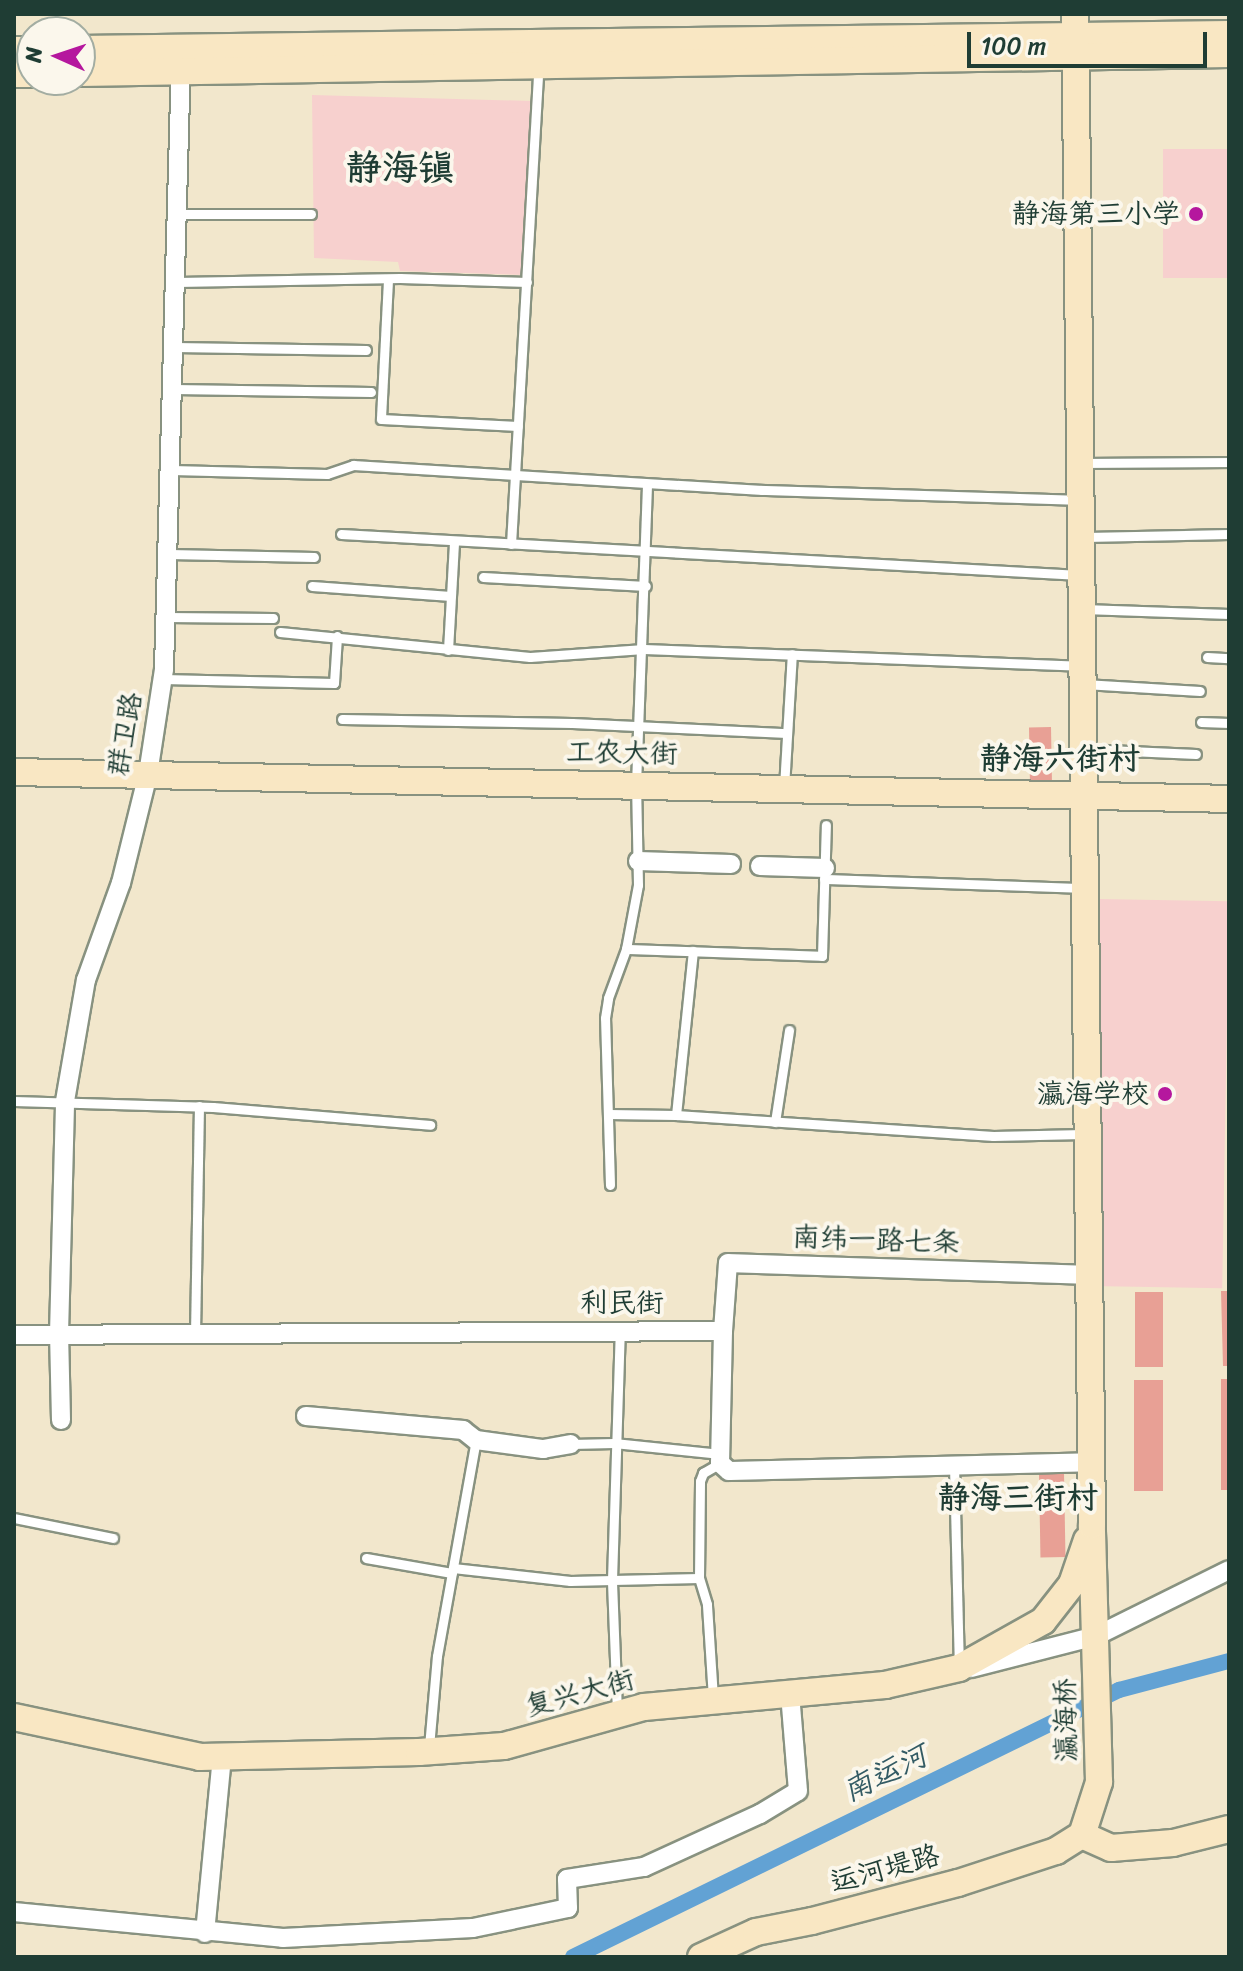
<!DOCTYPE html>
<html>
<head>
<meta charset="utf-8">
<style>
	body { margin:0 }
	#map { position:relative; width:1243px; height:1971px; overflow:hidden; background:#f2e7cc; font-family:Sriracha,"LXGW WenKai TC",sans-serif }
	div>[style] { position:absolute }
	.built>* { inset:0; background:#f7d0ce; transform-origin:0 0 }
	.canal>* { height:16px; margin:-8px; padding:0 8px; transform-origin:8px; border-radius:8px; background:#62a2d4 }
	.building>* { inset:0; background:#e8a095; transform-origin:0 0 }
	.roads { filter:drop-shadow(2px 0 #889280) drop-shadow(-2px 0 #889280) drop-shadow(0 2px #889280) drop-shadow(0 -2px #889280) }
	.lane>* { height:9px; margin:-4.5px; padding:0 4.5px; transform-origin:4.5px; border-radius:4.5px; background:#fff }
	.street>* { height:18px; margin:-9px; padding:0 9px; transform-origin:9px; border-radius:9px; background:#fff }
	.secondary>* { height:26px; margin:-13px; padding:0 13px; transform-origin:13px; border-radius:13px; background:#f9e7c3 }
	.dots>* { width:22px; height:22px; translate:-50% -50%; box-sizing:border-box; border:4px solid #fbf7ec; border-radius:50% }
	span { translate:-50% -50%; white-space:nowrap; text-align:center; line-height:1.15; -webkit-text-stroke:8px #fbf7ec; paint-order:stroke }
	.poi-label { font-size:28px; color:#1f3d34 }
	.right { translate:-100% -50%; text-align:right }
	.street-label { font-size:28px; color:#1f3d34 }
	.water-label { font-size:30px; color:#335b64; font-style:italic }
	.quarter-label { font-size:32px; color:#1f3d34; font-weight:700 }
	.district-label { font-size:36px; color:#1f3d34; font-weight:700 }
	.frame { position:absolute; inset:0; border:16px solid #1f3d34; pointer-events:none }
	.north { position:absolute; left:16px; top:16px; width:80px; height:80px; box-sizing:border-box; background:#fbf7ec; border:2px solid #a3ada2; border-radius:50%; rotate:273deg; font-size:22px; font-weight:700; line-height:32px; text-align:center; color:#1f3d34 }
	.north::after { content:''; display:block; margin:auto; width:28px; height:36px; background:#b5179e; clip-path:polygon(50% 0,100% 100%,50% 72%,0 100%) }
	.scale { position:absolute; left:967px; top:32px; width:240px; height:36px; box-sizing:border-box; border:4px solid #1f3d34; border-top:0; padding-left:10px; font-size:24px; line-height:28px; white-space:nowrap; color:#1f3d34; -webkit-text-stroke:6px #fbf7ec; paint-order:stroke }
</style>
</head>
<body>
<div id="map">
	<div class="built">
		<div style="clip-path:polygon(312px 95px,532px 101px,524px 275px,400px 271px,398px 262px,314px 258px)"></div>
		<div style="left:1229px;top:149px;width:129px;height:66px;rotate:90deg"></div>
		<div style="left:1098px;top:899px;width:131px;height:387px;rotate:1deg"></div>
	</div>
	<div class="canal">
		<div style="left:573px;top:1957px;width:608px;rotate:-26.06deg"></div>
		<div style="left:1119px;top:1690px;width:114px;rotate:-14.8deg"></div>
	</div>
	<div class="building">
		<div style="left:1051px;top:727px;width:54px;height:22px;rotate:89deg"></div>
		<div style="clip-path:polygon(1221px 1291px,1229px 1291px,1229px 1366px,1223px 1366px)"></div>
		<div style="left:1135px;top:1292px;width:28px;height:75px"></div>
		<div style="left:1221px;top:1379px;width:8px;height:111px"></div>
		<div style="left:1134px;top:1380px;width:29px;height:111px"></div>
		<div style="left:1064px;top:1473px;width:84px;height:25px;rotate:89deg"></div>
	</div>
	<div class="roads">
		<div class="lane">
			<div style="left:178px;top:214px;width:133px"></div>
			<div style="left:388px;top:280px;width:139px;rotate:92.9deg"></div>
			<div style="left:381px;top:419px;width:137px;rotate:2.9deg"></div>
			<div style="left:177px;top:282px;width:223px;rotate:-1deg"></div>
			<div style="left:400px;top:278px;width:127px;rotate:1.8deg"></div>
			<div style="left:175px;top:347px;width:191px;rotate:0.9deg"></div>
			<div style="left:174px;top:389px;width:197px;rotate:0.9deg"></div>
			<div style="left:1084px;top:463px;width:145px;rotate:-0.4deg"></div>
			<div style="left:172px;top:470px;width:155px;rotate:1.5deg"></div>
			<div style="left:327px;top:474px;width:28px;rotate:-19deg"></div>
			<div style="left:353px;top:465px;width:410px;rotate:3.5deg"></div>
			<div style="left:762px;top:490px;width:316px;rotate:1.8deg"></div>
			<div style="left:341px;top:534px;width:740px;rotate:3.18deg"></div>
			<div style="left:1085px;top:537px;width:144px;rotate:-1.2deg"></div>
			<div style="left:511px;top:544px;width:476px;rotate:-86.7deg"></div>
			<div style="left:169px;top:554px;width:145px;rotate:1.2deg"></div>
			<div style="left:483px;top:577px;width:163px;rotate:3.2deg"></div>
			<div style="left:312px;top:586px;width:139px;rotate:4.1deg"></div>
			<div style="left:1083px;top:609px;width:146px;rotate:2deg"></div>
			<div style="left:166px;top:617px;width:107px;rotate:0.5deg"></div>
			<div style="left:280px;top:632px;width:251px;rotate:5.7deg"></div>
			<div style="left:530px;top:657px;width:114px;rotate:-4deg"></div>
			<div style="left:644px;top:649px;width:436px;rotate:2.2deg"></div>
			<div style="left:448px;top:650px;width:109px;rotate:-86.8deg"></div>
			<div style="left:1207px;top:657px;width:22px;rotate:3deg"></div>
			<div style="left:163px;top:679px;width:171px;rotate:1.3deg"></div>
			<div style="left:334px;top:683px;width:47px;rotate:-86.3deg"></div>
			<div style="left:1084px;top:684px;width:116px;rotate:3.5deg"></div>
			<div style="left:342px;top:719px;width:230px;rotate:1deg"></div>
			<div style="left:572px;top:723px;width:215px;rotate:2.7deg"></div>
			<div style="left:1201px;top:722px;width:28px;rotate:2deg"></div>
			<div style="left:1085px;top:749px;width:111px;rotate:2.6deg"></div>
			<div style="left:784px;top:787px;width:133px;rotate:-86.6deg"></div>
			<div style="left:824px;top:879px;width:257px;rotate:2deg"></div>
			<div style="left:626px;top:949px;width:196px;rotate:2deg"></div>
			<div style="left:822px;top:956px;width:131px;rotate:-88.3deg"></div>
			<div style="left:14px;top:1101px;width:199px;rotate:1.7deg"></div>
			<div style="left:213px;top:1107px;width:218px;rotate:4.7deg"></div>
			<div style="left:608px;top:1114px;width:68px;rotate:0.8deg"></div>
			<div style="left:676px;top:1115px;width:318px;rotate:3.8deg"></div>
			<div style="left:993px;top:1136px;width:91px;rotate:-1.3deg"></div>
			<div style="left:676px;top:1115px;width:165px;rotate:-84.1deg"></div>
			<div style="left:775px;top:1122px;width:93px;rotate:-81.3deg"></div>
			<div style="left:610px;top:1185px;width:167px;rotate:-91.7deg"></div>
			<div style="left:605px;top:1018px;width:20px;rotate:-81deg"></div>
			<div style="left:608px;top:998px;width:52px;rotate:-69.8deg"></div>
			<div style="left:626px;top:949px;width:65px;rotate:-79.4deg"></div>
			<div style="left:638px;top:885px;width:100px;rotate:-91.1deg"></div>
			<div style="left:636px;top:785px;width:301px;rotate:-87.9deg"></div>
			<div style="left:195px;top:1334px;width:228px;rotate:-89deg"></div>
			<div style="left:571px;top:1444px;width:43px;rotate:-1.3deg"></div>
			<div style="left:614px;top:1443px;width:107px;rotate:5.9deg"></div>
			<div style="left:954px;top:1465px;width:200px;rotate:88.6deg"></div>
			<div style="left:14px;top:1518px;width:101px;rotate:11.4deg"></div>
			<div style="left:366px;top:1558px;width:87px;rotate:9.9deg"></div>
			<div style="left:453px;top:1568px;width:118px;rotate:6.3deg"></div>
			<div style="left:570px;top:1581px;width:129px;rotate:-1.3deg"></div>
			<div style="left:713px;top:1698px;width:94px;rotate:-93.7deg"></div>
			<div style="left:707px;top:1604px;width:27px;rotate:-107deg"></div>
			<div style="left:699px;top:1578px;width:97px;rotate:-89.4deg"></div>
			<div style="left:700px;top:1481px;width:9px;rotate:-69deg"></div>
			<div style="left:703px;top:1473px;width:20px;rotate:-30deg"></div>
			<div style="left:617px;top:1712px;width:132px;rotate:-92.2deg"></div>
			<div style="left:612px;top:1580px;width:249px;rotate:-88.2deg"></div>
			<div style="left:429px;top:1747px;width:91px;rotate:-85deg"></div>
			<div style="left:437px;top:1656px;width:219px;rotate:-79.8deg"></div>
		</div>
		<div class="street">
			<div style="left:638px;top:861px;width:93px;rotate:1.8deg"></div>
			<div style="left:760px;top:866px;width:65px;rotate:1.8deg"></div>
			<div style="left:723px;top:1331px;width:68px;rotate:-85.8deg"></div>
			<div style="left:728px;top:1263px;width:362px;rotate:1.9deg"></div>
			<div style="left:14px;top:1335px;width:709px;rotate:-0.32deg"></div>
			<div style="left:723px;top:1331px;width:132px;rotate:91.3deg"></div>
			<div style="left:720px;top:1463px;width:12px;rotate:42deg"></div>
			<div style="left:729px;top:1471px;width:362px;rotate:-1.4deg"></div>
			<div style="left:306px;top:1416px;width:158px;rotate:5.1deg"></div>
			<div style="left:463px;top:1430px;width:16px;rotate:38deg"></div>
			<div style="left:476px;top:1440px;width:68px;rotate:7.7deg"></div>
			<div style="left:543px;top:1449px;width:28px;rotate:-10deg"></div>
			<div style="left:61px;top:1420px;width:86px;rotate:-91.3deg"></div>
			<div style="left:59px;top:1334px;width:233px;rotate:-88.5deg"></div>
			<div style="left:65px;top:1101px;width:123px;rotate:-80.2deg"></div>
			<div style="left:86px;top:980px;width:103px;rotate:-70.2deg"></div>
			<div style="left:121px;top:883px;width:112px;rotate:-76.1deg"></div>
			<div style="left:148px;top:774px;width:106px;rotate:-81.3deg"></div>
			<div style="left:164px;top:669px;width:609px;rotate:-88.4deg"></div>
			<div style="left:971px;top:1668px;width:129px;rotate:-14.4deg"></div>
			<div style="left:1096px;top:1636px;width:148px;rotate:-26.4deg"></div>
			<div style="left:14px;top:1912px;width:270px;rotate:5.5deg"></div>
			<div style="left:283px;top:1938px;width:190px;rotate:-3deg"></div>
			<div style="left:473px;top:1928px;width:97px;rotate:-11.9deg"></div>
			<div style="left:568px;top:1908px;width:29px;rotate:-92deg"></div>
			<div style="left:567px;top:1879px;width:78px;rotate:-8.9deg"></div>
			<div style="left:644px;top:1867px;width:128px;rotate:-24.6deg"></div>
			<div style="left:760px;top:1814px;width:44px;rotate:-31.2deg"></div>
			<div style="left:798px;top:1791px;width:97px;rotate:-94.7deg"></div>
			<div style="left:205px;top:1933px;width:177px;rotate:-84.5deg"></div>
		</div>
		<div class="secondary">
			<div style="left:80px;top:49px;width:1149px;rotate:-0.75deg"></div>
			<div style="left:14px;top:50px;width:18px"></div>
			<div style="left:80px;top:73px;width:1149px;rotate:-0.95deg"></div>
			<div style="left:14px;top:74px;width:18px"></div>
			<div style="left:14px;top:772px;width:1215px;rotate:1.27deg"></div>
			<div style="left:14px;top:1717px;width:190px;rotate:12.1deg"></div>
			<div style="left:200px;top:1757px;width:219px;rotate:-1.3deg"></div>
			<div style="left:419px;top:1752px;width:85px;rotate:-4deg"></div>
			<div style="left:504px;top:1746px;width:145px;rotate:-15.6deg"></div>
			<div style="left:644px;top:1707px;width:242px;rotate:-5.2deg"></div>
			<div style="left:885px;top:1685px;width:76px;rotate:-12.9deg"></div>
			<div style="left:959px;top:1668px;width:96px;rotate:-29.2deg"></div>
			<div style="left:1043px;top:1621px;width:47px;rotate:-51.9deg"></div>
			<div style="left:1072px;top:1584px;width:46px;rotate:-71.2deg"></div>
			<div style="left:1082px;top:1835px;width:32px;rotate:24deg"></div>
			<div style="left:1111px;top:1848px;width:62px;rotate:-4.6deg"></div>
			<div style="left:1173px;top:1843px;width:58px;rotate:-14deg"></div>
			<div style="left:701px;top:1957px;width:60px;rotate:-24.4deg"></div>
			<div style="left:756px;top:1932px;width:57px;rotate:-11.1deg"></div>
			<div style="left:812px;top:1921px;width:151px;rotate:-14.6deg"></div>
			<div style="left:958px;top:1883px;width:103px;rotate:-18.1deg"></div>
			<div style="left:1056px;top:1851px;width:31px;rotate:-32deg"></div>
			<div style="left:1082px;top:1835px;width:56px;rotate:-72.2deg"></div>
			<div style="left:1099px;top:1782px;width:257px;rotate:-91.6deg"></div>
			<div style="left:1092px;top:1525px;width:1511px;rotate:-90.64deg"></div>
		</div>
	</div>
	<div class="dots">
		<div style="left:1196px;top:214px;background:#b5179e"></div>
		<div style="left:1165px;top:1094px;background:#b5179e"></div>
	</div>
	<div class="poi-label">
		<span class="right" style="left:1180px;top:214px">静海第三小学</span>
		<span class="right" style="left:1149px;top:1094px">瀛海学校</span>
	</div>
	<div class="street-label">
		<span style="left:125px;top:734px;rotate:-80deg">群卫路</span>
		<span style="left:622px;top:753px;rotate:1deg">工农大街</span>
		<span style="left:876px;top:1240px;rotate:2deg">南纬一路七条</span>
		<span style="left:622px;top:1303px">利民街</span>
		<span style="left:580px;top:1693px;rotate:-15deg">复兴大街</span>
		<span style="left:1066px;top:1720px;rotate:-91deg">瀛海桥</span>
		<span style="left:885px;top:1869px;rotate:-15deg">运河堤路</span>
	</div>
	<div class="water-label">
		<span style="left:885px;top:1773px;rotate:-26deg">南运河</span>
	</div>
	<div class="quarter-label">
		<span style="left:1060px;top:759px">静海六街村</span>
		<span style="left:1018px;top:1498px">静海三街村</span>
	</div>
	<div class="district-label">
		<span style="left:400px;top:169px">静海镇</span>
	</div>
	<div class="frame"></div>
	<div class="north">N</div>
	<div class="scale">100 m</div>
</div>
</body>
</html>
